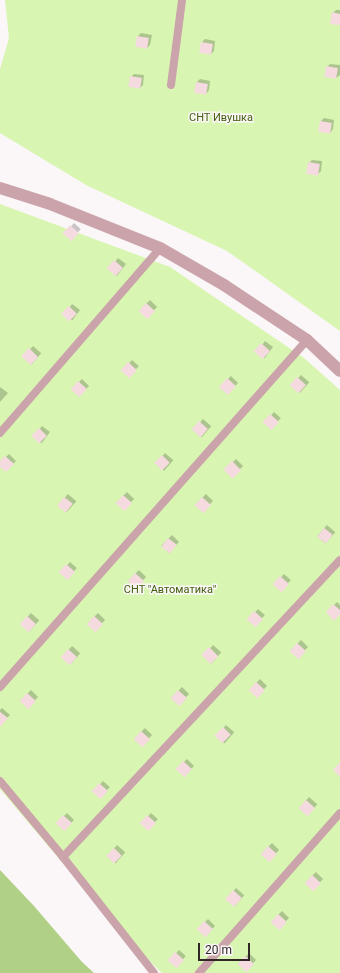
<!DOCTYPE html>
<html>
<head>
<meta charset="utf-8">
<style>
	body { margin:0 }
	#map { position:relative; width:340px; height:973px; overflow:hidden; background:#fbf6f7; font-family:Roboto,sans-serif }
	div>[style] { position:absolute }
	.green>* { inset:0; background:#d8f6b1 }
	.water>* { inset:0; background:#b0d085 }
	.shadow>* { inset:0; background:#0003; transform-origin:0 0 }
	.building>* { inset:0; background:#f5dadf; transform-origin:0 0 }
	.lane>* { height:8px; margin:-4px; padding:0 4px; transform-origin:4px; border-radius:4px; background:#cba4ab }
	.street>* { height:12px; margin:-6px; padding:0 6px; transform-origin:6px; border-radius:6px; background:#cba4ab }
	span { translate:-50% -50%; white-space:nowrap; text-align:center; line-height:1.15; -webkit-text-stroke:3px #fbf6f7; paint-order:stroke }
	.park-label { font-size:11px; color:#435e0d }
	.scale { position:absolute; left:198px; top:943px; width:52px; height:18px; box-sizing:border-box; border:2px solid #302628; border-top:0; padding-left:5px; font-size:12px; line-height:14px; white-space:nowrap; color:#302628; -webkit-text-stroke:3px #fbf6f7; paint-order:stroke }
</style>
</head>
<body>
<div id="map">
	<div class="green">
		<div style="clip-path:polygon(5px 0,340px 0,340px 331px,227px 251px,86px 185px,0 133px,0 69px,9px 38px)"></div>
		<div style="clip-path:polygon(0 204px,170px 267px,304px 358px,340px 390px,340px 973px,162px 973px,126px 938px,0 789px)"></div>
	</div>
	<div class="water">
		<div style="clip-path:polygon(0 870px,34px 906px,82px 962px,94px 973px,0 973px)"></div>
	</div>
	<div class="shadow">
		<div style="clip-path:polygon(336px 10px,340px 10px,340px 24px,333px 13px)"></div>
		<div style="clip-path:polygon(141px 33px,152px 35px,150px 45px,147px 48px,138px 36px)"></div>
		<div style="clip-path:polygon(205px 39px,215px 41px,214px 51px,211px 54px,202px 42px)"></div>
		<div style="clip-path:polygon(330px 64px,340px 65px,340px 75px,336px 78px,327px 67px)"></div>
		<div style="clip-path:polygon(134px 74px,144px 75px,143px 85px,140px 88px,131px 77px)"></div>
		<div style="clip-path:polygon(200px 79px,210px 81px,209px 90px,206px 94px,197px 82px)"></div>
		<div style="clip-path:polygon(324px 118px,334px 120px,333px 129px,330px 133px,321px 121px)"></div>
		<div style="clip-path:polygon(312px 160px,322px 161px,321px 171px,318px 174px,309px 163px)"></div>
		<div style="left:74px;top:223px;width:9px;height:14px;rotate:41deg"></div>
		<div style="left:118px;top:258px;width:10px;height:15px;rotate:37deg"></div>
		<div style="left:150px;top:300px;width:10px;height:15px;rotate:45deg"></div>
		<div style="left:72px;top:304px;width:10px;height:13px;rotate:37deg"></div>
		<div style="left:265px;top:341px;width:10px;height:14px;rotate:37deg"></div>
		<div style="left:33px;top:346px;width:11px;height:15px;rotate:41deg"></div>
		<div style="left:132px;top:360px;width:9px;height:14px;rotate:41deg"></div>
		<div style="left:301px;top:375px;width:11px;height:14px;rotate:41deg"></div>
		<div style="left:231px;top:376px;width:10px;height:15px;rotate:45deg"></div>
		<div style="left:82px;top:379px;width:10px;height:14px;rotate:45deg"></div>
		<div style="clip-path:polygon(0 387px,8px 393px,0 402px)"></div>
		<div style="left:274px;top:412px;width:9px;height:14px;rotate:41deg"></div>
		<div style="left:203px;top:419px;width:11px;height:15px;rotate:41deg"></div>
		<div style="left:42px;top:426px;width:10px;height:14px;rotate:37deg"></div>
		<div style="left:165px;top:453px;width:11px;height:14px;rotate:41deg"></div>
		<div style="clip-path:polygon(9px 454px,16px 461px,6px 471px,0 466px,0 463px)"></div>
		<div style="left:236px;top:459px;width:10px;height:15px;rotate:45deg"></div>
		<div style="left:127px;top:492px;width:10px;height:15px;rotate:45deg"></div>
		<div style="left:68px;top:494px;width:11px;height:15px;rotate:41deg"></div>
		<div style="left:206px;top:494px;width:10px;height:15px;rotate:45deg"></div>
		<div style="left:327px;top:525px;width:11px;height:15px;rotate:41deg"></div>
		<div style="left:172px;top:535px;width:10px;height:15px;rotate:45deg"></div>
		<div style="left:70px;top:562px;width:9px;height:14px;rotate:41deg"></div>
		<div style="left:139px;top:570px;width:10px;height:15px;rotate:45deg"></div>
		<div style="left:284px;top:574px;width:9px;height:14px;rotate:41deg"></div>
		<div style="clip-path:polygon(337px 602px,340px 605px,340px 613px,327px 612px)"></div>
		<div style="left:258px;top:609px;width:9px;height:14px;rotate:41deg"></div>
		<div style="left:31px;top:613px;width:11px;height:15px;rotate:41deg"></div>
		<div style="left:98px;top:613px;width:10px;height:15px;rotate:45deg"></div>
		<div style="left:301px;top:640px;width:10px;height:15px;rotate:45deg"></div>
		<div style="left:213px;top:645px;width:11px;height:15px;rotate:41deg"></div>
		<div style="left:72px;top:646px;width:11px;height:15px;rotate:41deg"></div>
		<div style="left:260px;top:679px;width:10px;height:15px;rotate:45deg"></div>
		<div style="left:182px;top:687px;width:10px;height:15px;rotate:45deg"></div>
		<div style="left:31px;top:690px;width:10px;height:15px;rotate:45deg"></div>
		<div style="clip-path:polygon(2px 708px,10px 715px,0 725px,0 710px)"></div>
		<div style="left:226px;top:725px;width:11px;height:15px;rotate:41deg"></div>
		<div style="left:145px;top:728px;width:10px;height:15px;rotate:45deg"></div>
		<div style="left:187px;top:759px;width:10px;height:14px;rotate:45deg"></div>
		<div style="left:103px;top:781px;width:9px;height:14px;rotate:41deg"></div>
		<div style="left:309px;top:797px;width:11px;height:15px;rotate:41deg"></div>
		<div style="left:67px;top:813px;width:10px;height:14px;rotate:45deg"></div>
		<div style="left:151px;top:813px;width:9px;height:14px;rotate:41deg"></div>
		<div style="left:272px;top:843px;width:10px;height:15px;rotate:45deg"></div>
		<div style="left:117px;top:845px;width:11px;height:15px;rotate:41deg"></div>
		<div style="left:316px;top:872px;width:10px;height:15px;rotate:45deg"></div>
		<div style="left:236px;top:888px;width:11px;height:14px;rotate:41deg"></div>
		<div style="left:282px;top:911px;width:10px;height:15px;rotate:45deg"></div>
		<div style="left:208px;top:919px;width:10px;height:14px;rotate:45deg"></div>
		<div style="left:179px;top:950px;width:9px;height:14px;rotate:41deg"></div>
		<div style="left:249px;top:953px;width:10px;height:15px;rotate:45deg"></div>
	</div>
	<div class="building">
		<div style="clip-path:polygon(332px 12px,340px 14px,340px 25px,330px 24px)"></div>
		<div style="left:137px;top:36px;width:12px;height:11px;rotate:9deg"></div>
		<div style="left:201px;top:42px;width:12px;height:11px;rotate:9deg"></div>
		<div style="left:326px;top:66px;width:12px;height:11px;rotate:9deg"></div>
		<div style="left:130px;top:76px;width:12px;height:11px;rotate:9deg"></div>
		<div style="left:196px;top:82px;width:12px;height:11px;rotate:9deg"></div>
		<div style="left:320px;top:121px;width:12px;height:11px;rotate:9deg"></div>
		<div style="left:308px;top:162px;width:12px;height:12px;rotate:9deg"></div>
		<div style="left:70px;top:225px;width:12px;height:11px;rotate:42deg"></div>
		<div style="left:114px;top:260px;width:12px;height:11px;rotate:42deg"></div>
		<div style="left:146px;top:303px;width:12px;height:11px;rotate:42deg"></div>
		<div style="left:69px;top:306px;width:11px;height:11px;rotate:45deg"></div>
		<div style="left:261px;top:343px;width:12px;height:11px;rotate:42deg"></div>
		<div style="left:29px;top:348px;width:13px;height:11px;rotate:45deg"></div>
		<div style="left:128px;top:362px;width:12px;height:11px;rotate:42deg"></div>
		<div style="left:297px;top:377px;width:12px;height:11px;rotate:42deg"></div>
		<div style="left:227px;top:378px;width:12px;height:12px;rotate:42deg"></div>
		<div style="left:78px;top:381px;width:12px;height:11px;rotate:42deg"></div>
		<div style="left:270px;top:414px;width:12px;height:11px;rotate:42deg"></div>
		<div style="left:199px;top:421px;width:12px;height:11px;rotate:42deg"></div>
		<div style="left:39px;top:428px;width:11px;height:11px;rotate:45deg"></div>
		<div style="left:162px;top:455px;width:11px;height:11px;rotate:45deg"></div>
		<div style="clip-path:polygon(5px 456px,14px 464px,6px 472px,0 467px,0 461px)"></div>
		<div style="left:232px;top:461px;width:13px;height:12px;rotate:45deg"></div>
		<div style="left:123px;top:495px;width:12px;height:11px;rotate:42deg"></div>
		<div style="left:64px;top:497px;width:11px;height:11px;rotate:38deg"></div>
		<div style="left:202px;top:497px;width:12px;height:11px;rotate:42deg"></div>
		<div style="left:324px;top:528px;width:11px;height:11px;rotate:38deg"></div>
		<div style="left:168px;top:538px;width:11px;height:11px;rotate:38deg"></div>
		<div style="left:66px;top:564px;width:12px;height:11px;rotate:42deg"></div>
		<div style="left:135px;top:573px;width:12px;height:11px;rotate:42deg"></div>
		<div style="left:280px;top:576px;width:12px;height:11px;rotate:42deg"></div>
		<div style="clip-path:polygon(333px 604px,340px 610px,340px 614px,334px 621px,326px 612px)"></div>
		<div style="left:254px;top:611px;width:12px;height:11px;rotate:42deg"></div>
		<div style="left:27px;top:616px;width:12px;height:11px;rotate:42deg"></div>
		<div style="left:94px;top:616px;width:12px;height:11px;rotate:42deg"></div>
		<div style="left:297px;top:643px;width:12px;height:11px;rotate:42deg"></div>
		<div style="left:209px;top:647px;width:13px;height:11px;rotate:45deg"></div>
		<div style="left:68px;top:649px;width:12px;height:11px;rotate:42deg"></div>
		<div style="left:256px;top:682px;width:12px;height:11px;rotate:42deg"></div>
		<div style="left:178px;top:690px;width:12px;height:11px;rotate:42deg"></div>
		<div style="left:27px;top:693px;width:12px;height:11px;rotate:42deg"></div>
		<div style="clip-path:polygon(0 712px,8px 718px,0 727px)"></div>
		<div style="left:223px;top:727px;width:11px;height:12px;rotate:45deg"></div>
		<div style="left:141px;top:731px;width:12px;height:11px;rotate:42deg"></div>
		<div style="left:183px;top:761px;width:12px;height:11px;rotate:42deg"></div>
		<div style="clip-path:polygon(340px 762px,340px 777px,333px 770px)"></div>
		<div style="left:99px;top:783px;width:12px;height:11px;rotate:42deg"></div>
		<div style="left:306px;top:800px;width:12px;height:11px;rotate:42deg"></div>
		<div style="left:63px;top:815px;width:12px;height:11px;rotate:42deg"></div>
		<div style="left:147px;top:815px;width:12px;height:11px;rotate:42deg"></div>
		<div style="left:268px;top:846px;width:12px;height:11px;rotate:42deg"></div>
		<div style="left:114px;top:848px;width:11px;height:11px;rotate:45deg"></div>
		<div style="left:312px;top:875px;width:12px;height:11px;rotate:42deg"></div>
		<div style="left:233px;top:890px;width:12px;height:12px;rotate:42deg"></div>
		<div style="left:278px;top:914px;width:12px;height:11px;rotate:42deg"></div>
		<div style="left:204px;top:921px;width:12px;height:11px;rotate:42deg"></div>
		<div style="left:175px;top:952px;width:12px;height:11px;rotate:42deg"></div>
		<div style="left:245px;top:956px;width:12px;height:11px;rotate:42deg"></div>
	</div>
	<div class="lane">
		<div style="left:171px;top:85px;width:86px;rotate:-82.6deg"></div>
		<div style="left:0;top:433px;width:245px;rotate:-49.1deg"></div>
		<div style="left:0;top:687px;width:463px;rotate:-48.5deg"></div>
		<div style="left:0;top:781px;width:99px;rotate:50.3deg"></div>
		<div style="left:63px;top:857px;width:147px;rotate:51.9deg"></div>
		<div style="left:63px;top:857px;width:406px;rotate:-47deg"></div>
		<div style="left:199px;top:973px;width:213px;rotate:-48.6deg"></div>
	</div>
	<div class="street">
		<div style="left:0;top:188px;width:52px;rotate:17.7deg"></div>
		<div style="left:50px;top:204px;width:118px;rotate:21.8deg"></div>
		<div style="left:160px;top:248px;width:74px;rotate:30deg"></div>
		<div style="left:224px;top:285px;width:100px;rotate:33.5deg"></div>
		<div style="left:307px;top:340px;width:45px;rotate:43.2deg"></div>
	</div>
	<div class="park-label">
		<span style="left:221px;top:118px">СНТ Ивушка</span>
		<span style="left:170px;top:590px">СНТ "Автоматика"</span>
	</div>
	<div class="scale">20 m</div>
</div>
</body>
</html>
